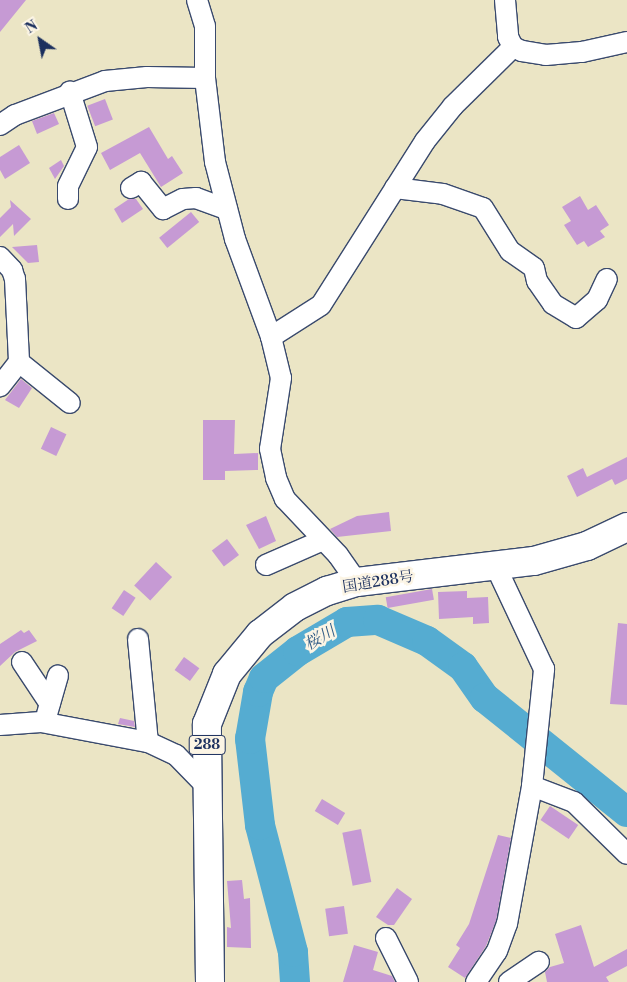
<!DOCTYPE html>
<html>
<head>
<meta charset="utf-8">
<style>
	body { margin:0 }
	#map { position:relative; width:627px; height:982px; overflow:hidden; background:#ebe5c5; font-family:"Libre Bodoni","Noto Serif JP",serif }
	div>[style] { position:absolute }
	.river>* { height:30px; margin:-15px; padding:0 15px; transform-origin:15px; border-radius:15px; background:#55acd1 }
	.building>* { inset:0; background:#c69ad4; transform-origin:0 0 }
	.roads { filter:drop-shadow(1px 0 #3a4a6d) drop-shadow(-1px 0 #3a4a6d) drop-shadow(0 1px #3a4a6d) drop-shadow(0 -1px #3a4a6d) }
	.minor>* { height:20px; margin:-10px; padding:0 10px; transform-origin:10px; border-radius:10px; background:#fff }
	.highway>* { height:28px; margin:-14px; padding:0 14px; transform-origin:14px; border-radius:14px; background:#fff }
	span { translate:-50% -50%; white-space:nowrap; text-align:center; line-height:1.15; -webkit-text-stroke:5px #fcf5e5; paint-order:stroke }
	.shield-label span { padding:1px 4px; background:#fcf5e5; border:1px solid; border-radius:4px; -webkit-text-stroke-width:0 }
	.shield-label { font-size:14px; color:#1b2f5e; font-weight:700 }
	.street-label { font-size:15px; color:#1b2f5e }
	.water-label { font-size:16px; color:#2f5b86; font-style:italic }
	.north { position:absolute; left:15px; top:15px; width:50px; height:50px; -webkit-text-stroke:4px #fcf5e5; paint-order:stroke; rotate:327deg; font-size:14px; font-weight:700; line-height:20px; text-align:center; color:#1b2f5e }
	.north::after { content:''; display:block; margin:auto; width:18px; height:22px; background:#1b2f5e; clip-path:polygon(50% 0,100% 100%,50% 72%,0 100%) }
</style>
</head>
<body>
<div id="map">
	<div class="river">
		<div style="left:295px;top:982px;width:30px;rotate:-94deg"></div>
		<div style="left:293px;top:952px;width:131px;rotate:-104.6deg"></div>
		<div style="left:260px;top:825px;width:87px;rotate:-96.6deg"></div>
		<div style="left:250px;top:739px;width:48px;rotate:-80.3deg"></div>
		<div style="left:258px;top:692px;width:15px;rotate:-67deg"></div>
		<div style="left:264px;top:678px;width:43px;rotate:-38.5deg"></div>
		<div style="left:298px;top:651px;width:57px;rotate:-30.6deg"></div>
		<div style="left:347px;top:622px;width:31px;rotate:-4deg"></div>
		<div style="left:378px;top:620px;width:53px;rotate:23.2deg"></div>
		<div style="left:427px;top:641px;width:44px;rotate:35.8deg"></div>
		<div style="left:463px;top:667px;width:38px;rotate:55deg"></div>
		<div style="left:485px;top:698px;width:182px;rotate:38.8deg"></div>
	</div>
	<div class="building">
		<div style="clip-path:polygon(0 0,26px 0,0 32px)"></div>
		<div style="left:105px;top:99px;width:22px;height:19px;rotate:69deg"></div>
		<div style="clip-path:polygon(54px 113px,59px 124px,37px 134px,32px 121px)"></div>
		<div style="clip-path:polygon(149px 127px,168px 159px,172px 156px,183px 173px,161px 187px,140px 153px,110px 170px,101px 153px)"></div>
		<div style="clip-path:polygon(19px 145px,30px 163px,5px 179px,0 170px,0 157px)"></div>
		<div style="clip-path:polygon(61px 160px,64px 166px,55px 179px,49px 168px)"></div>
		<div style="clip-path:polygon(580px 196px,588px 210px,596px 205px,609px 225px,600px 231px,605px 237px,588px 247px,584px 241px,577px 245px,564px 225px,571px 221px,562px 207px)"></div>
		<div style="clip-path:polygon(129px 199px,136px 199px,143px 209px,122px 223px,114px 209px)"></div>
		<div style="clip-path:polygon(10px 200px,31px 219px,14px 236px,13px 224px,0 237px,0 218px,11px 207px)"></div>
		<div style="left:191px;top:212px;width:13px;height:41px;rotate:51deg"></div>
		<div style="clip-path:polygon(37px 245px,39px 262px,28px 263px,12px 247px)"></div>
		<div style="clip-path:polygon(21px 379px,32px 388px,19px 408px,5px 400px)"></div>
		<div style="clip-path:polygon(203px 420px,235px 420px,234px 454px,258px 453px,258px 470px,225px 471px,225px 480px,203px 480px)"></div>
		<div style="left:51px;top:427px;width:17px;height:24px;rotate:25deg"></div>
		<div style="clip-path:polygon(627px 457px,627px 479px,615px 485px,612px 479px,577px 497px,567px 476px,583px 468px,587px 477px)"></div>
		<div style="clip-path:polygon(389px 512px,391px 531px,337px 537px,330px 529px,357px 516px)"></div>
		<div style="clip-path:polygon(266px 516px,276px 541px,259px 549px,246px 525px)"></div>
		<div style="left:227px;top:539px;width:20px;height:19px;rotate:53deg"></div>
		<div style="left:156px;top:562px;width:22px;height:32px;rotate:43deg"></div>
		<div style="left:432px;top:589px;width:11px;height:47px;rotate:80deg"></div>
		<div style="left:124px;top:590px;width:14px;height:22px;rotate:34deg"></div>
		<div style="clip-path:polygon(467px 591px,467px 598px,488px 597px,489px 623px,473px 624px,473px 617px,439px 619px,438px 592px)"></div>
		<div style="clip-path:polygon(618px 623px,627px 624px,627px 705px,610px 704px)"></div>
		<div style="clip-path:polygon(21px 630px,24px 633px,29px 630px,37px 641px,15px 652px,0 666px,0 644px)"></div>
		<div style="left:184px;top:657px;width:19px;height:16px;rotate:36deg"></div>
		<div style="clip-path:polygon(120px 718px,134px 721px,135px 727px,118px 724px)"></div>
		<div style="left:322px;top:799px;width:27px;height:14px;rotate:31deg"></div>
		<div style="left:550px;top:806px;width:34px;height:17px;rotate:34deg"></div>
		<div style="left:361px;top:829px;width:54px;height:19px;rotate:79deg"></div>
		<div style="clip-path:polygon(498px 835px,511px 838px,496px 921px,486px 946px,465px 978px,448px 967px,460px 948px,456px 945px,469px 924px)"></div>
		<div style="clip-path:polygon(242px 880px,244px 899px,250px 898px,251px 948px,227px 947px,227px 927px,231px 928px,227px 881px)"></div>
		<div style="clip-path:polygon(397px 888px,412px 899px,394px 925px,388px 925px,376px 917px)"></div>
		<div style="left:344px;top:906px;width:28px;height:19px;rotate:82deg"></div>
		<div style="clip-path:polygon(581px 925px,594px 967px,627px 949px,627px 966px,606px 977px,609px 982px,547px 982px,545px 972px,550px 967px,564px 963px,555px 934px)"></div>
		<div style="clip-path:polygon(354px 945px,378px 952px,373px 970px,392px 976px,395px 982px,343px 982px)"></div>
	</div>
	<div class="roads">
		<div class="minor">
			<div style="left:197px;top:0;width:27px;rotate:73deg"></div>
			<div style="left:205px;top:26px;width:52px;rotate:90deg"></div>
			<div style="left:205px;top:78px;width:85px;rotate:83.2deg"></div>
			<div style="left:215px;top:162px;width:80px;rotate:75.4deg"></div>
			<div style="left:235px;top:239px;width:104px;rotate:69.8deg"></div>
			<div style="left:271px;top:337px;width:42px;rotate:76.3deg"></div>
			<div style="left:281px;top:378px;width:72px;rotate:98.8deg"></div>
			<div style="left:270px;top:449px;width:30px;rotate:78deg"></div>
			<div style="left:276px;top:478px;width:23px;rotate:67deg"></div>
			<div style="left:285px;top:499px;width:77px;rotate:46.6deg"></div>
			<div style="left:338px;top:555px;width:33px;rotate:55deg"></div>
			<div style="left:505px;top:0;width:37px;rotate:85deg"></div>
			<div style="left:508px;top:37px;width:11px;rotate:63deg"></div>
			<div style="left:513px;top:47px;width:10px;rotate:24deg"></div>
			<div style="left:522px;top:51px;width:24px;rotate:9deg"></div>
			<div style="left:546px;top:55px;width:36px;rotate:-5deg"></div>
			<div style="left:582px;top:52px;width:46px;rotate:-12.5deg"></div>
			<div style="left:0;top:125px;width:18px;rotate:-34deg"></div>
			<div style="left:15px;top:115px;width:96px;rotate:-20.7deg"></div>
			<div style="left:105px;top:81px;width:42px;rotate:-5.4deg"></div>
			<div style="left:147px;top:77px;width:58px;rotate:1deg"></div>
			<div style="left:131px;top:188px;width:12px;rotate:-31deg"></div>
			<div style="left:141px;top:182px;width:35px;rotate:51deg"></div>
			<div style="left:163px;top:209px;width:22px;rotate:-27deg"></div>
			<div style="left:183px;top:199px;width:13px;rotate:-4deg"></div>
			<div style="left:196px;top:198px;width:33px;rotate:20deg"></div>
			<div style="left:395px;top:188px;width:48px;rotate:7.1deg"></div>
			<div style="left:443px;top:194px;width:42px;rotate:19.3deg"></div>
			<div style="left:483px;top:208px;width:51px;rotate:57.9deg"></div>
			<div style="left:510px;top:251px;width:29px;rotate:35deg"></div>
			<div style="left:534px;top:268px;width:13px;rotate:77deg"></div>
			<div style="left:537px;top:281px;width:28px;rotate:55deg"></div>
			<div style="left:553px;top:304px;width:27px;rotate:31deg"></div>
			<div style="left:576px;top:318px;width:28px;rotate:-41deg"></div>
			<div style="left:597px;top:300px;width:23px;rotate:-65deg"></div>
			<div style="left:68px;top:199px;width:13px;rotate:-90deg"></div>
			<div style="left:68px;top:186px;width:43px;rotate:-64deg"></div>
			<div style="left:87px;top:147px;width:58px;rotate:-107.2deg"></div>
			<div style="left:0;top:257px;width:18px;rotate:47deg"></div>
			<div style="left:12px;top:270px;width:9px;rotate:72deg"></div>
			<div style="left:15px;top:279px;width:83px;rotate:87.2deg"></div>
			<div style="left:19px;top:362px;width:31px;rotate:128deg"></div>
			<div style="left:271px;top:337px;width:59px;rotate:-32.6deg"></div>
			<div style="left:321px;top:305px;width:194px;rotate:-57.6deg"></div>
			<div style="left:425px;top:141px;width:45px;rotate:-51.3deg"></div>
			<div style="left:453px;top:106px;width:84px;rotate:-44.5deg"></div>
			<div style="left:19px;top:362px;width:65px;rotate:38.8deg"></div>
			<div style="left:266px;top:565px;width:62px;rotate:-23.7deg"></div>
			<div style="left:138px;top:639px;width:103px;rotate:84.5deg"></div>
			<div style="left:22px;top:662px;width:50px;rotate:56.3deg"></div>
			<div style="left:47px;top:714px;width:40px;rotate:-74deg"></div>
			<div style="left:0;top:725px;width:41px;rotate:-4.2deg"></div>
			<div style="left:41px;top:722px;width:109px;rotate:10.6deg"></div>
			<div style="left:148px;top:742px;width:31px;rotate:25deg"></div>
			<div style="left:176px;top:755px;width:43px;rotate:45.9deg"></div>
			<div style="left:532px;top:786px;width:45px;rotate:20.9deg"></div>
			<div style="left:574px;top:802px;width:74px;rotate:44.5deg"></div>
			<div style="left:386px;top:938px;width:49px;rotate:63.4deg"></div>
			<div style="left:476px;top:982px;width:37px;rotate:-56deg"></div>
			<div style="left:497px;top:951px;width:29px;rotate:-70deg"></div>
			<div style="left:507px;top:924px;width:140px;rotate:-79.7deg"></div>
			<div style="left:532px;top:786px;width:118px;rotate:-84.1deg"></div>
			<div style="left:544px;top:669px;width:113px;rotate:-115.2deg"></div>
			<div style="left:509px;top:982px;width:36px;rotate:-34deg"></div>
		</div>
		<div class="highway">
			<div style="left:210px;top:982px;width:258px;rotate:-90.7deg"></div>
			<div style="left:207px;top:724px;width:54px;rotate:-68.2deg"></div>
			<div style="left:227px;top:674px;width:52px;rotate:-50.5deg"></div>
			<div style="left:260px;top:634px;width:44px;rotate:-37.6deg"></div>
			<div style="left:295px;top:607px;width:36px;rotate:-27deg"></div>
			<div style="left:327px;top:591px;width:31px;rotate:-17deg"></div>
			<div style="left:357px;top:582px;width:178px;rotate:-6.8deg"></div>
			<div style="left:534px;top:561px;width:55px;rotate:-15.8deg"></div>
			<div style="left:587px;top:546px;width:44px;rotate:-25.4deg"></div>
		</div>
	</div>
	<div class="shield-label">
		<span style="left:207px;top:745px">288</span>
	</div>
	<div class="street-label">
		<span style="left:378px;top:582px;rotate:-9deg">国道288号</span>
	</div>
	<div class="water-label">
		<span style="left:320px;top:638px;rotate:-30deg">桜川</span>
	</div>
	<div class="north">N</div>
</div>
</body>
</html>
